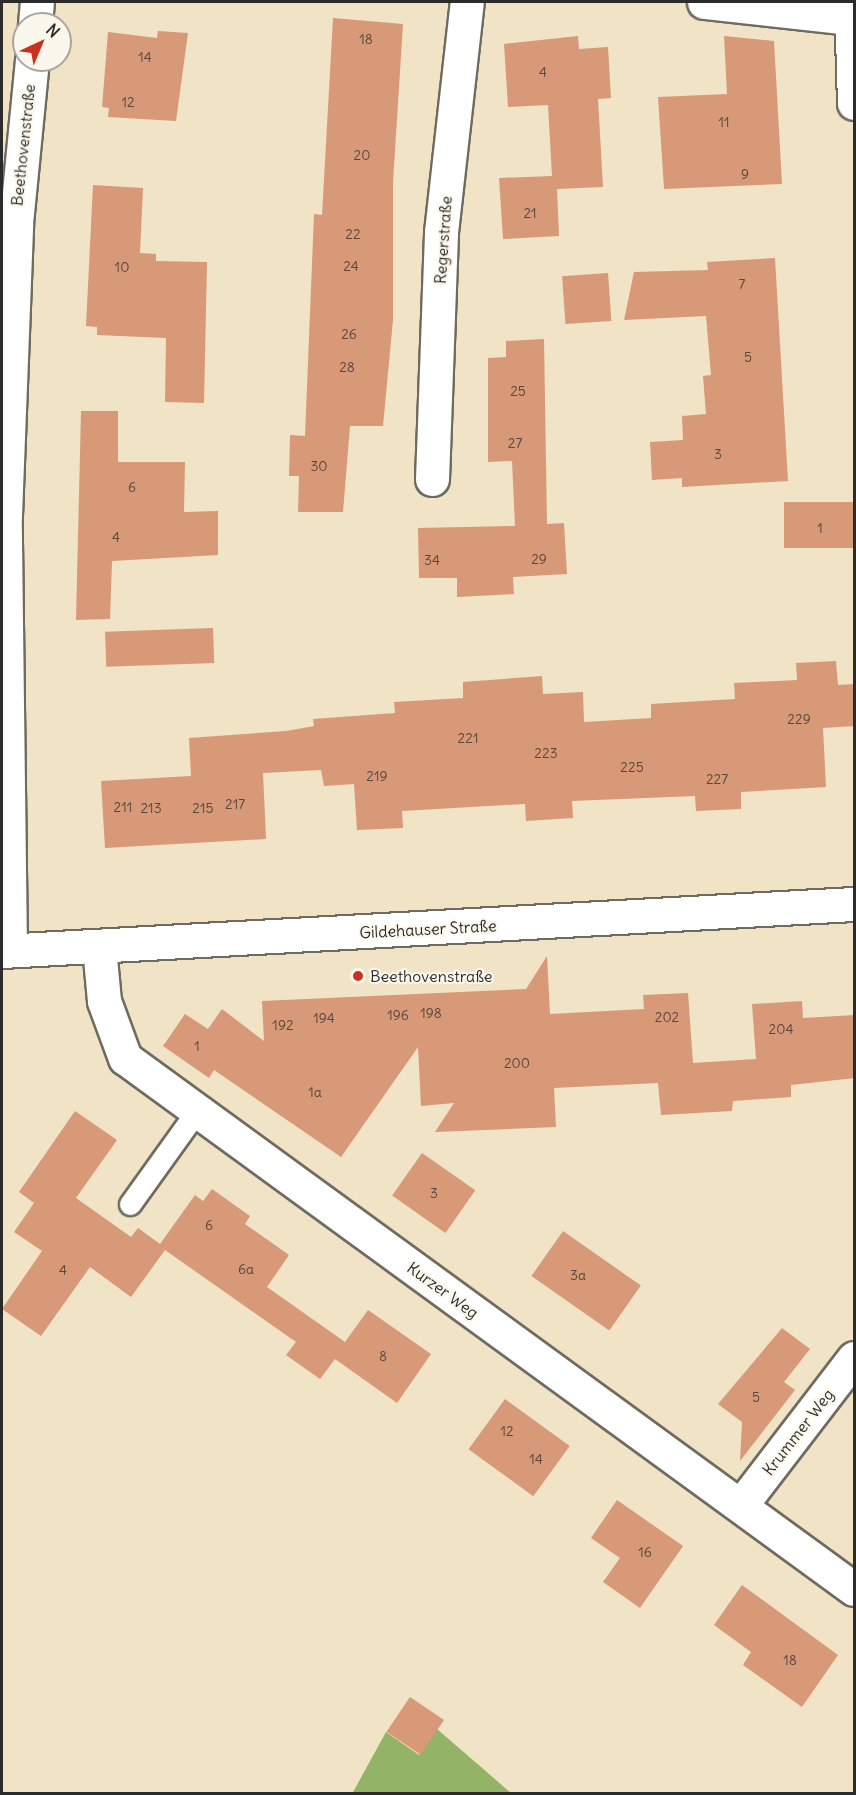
<!DOCTYPE html>
<html>
<head>
<meta charset="utf-8">
<style>
	body { margin:0 }
	#map { position:relative; width:856px; height:1795px; overflow:hidden; background:#f1e3c5; font-family:Delius,sans-serif }
	div>[style] { position:absolute }
	.forest>* { inset:0; background:#93b367 }
	.building>* { inset:0; background:#d79977; transform-origin:0 0 }
	.roads { filter:drop-shadow(2px 0 #706b61) drop-shadow(-2px 0 #706b61) drop-shadow(0 2px #706b61) drop-shadow(0 -2px #706b61) }
	.lane>* { height:21px; margin:-10.5px; padding:0 10.5px; transform-origin:10.5px; border-radius:10.5px; background:#fff }
	.street>* { height:33px; margin:-16.5px; padding:0 16.5px; transform-origin:16.5px; border-radius:16.5px; background:#fff }
	.secondary>* { height:33px; margin:-16.5px; padding:0 16.5px; transform-origin:16.5px; border-radius:16.5px; background:#fff }
	.dots>* { width:16px; height:16px; translate:-50% -50%; box-sizing:border-box; border:3px solid #fbf7ec; border-radius:50% }
	span { translate:-50% -50%; white-space:nowrap; text-align:center; line-height:1.15; -webkit-text-stroke:4.5px #fbf7ec; paint-order:stroke }
	.number-label { font-size:14px; color:#56463e }
	.number-label span { -webkit-text-stroke-width:0 }
	.street-label { font-size:16px; color:#2b2b2b }
	.poi-label { font-size:16px; color:#2b2b2b }
	.left { translate:0 -50%; text-align:left }
	.frame { position:absolute; inset:0; border:3px solid #2b2b2b; pointer-events:none }
	.north { position:absolute; left:12px; top:12px; width:60px; height:60px; box-sizing:border-box; background:#fbf7ec; border:2px solid #a8a59f; border-radius:50%; rotate:44deg; font-size:16px; font-weight:700; line-height:24px; text-align:center; color:#2b2b2b }
	.north::after { content:''; display:block; margin:auto; width:21px; height:27px; background:#c8321e; clip-path:polygon(50% 0,100% 100%,50% 72%,0 100%) }
</style>
</head>
<body>
<div id="map">
	<div class="forest">
		<div style="clip-path:polygon(437px 1729px,511px 1793px,352px 1794px,386px 1732px,419px 1755px)"></div>
	</div>
	<div class="building">
		<div style="clip-path:polygon(333px 18px,403px 24px,393px 182px,393px 320px,383px 426px,350px 426px,343px 512px,298px 512px,299px 476px,289px 476px,290px 435px,305px 436px,314px 214px,322px 215px)"></div>
		<div style="clip-path:polygon(158px 31px,188px 33px,176px 121px,108px 117px,109px 108px,102px 107px,108px 32px,157px 38px)"></div>
		<div style="clip-path:polygon(578px 36px,579px 49px,608px 47px,611px 98px,598px 99px,603px 187px,557px 189px,559px 236px,503px 239px,499px 178px,552px 176px,548px 105px,508px 107px,504px 44px)"></div>
		<div style="clip-path:polygon(724px 36px,774px 41px,782px 184px,664px 189px,658px 97px,727px 94px)"></div>
		<div style="clip-path:polygon(93px 185px,143px 188px,140px 253px,156px 254px,156px 261px,207px 262px,204px 403px,165px 402px,166px 338px,97px 335px,97px 327px,86px 326px)"></div>
		<div style="clip-path:polygon(775px 258px,788px 481px,682px 487px,682px 478px,652px 480px,650px 442px,683px 440px,682px 416px,706px 414px,703px 376px,711px 375px,706px 316px,624px 320px,634px 272px,708px 270px,707px 262px)"></div>
		<div style="left:608px;top:273px;width:48px;height:46px;rotate:86deg"></div>
		<div style="clip-path:polygon(544px 339px,547px 524px,564px 523px,567px 574px,513px 577px,514px 594px,457px 597px,457px 578px,419px 578px,418px 528px,515px 526px,512px 461px,488px 462px,488px 358px,506px 357px,506px 341px)"></div>
		<div style="clip-path:polygon(81px 411px,118px 411px,118px 462px,185px 462px,184px 512px,218px 511px,218px 555px,112px 561px,110px 619px,76px 620px)"></div>
		<div style="left:855px;top:502px;width:46px;height:71px;rotate:90deg"></div>
		<div style="left:213px;top:628px;width:35px;height:108px;rotate:88deg"></div>
		<div style="clip-path:polygon(836px 661px,838px 685px,855px 684px,855px 726px,823px 728px,826px 787px,741px 792px,741px 809px,696px 811px,695px 796px,572px 801px,573px 818px,526px 821px,525px 804px,402px 811px,403px 828px,357px 830px,354px 784px,324px 786px,321px 770px,263px 773px,266px 839px,105px 848px,101px 781px,191px 776px,189px 738px,286px 731px,314px 726px,313px 719px,395px 713px,394px 702px,463px 698px,463px 682px,542px 676px,543px 694px,583px 692px,584px 722px,651px 718px,651px 704px,735px 699px,734px 683px,797px 680px,796px 663px)"></div>
		<div style="clip-path:polygon(547px 956px,550px 1014px,644px 1009px,643px 995px,688px 993px,693px 1063px,756px 1059px,752px 1004px,802px 1001px,803px 1018px,855px 1015px,855px 1078px,791px 1085px,791px 1097px,733px 1101px,732px 1111px,661px 1115px,658px 1083px,554px 1088px,556px 1127px,435px 1132px,454px 1103px,421px 1106px,418px 1047px,341px 1157px,214px 1070px,209px 1078px,163px 1046px,185px 1014px,208px 1029px,222px 1009px,264px 1041px,262px 1001px,526px 989px)"></div>
		<div style="clip-path:polygon(75px 1111px,117px 1140px,76px 1198px,131px 1237px,138px 1228px,160px 1244px,195px 1195px,203px 1201px,212px 1189px,250px 1216px,245px 1224px,289px 1255px,267px 1287px,345px 1342px,368px 1310px,431px 1354px,397px 1403px,335px 1359px,320px 1379px,286px 1355px,296px 1342px,165px 1250px,131px 1297px,90px 1267px,41px 1336px,2px 1309px,42px 1251px,14px 1232px,34px 1203px,19px 1192px)"></div>
		<div style="left:422px;top:1153px;width:65px;height:52px;rotate:35deg"></div>
		<div style="left:563px;top:1231px;width:95px;height:55px;rotate:35deg"></div>
		<div style="clip-path:polygon(782px 1328px,810px 1349px,784px 1382px,795px 1390px,740px 1461px,742px 1422px,718px 1404px)"></div>
		<div style="left:505px;top:1399px;width:80px;height:62px;rotate:36deg"></div>
		<div style="clip-path:polygon(617px 1500px,683px 1546px,640px 1608px,603px 1582px,620px 1558px,591px 1538px)"></div>
		<div style="clip-path:polygon(742px 1585px,838px 1655px,802px 1707px,743px 1665px,751px 1652px,714px 1625px)"></div>
		<div style="left:410px;top:1697px;width:41px;height:42px;rotate:34deg"></div>
	</div>
	<div class="roads">
		<div class="lane">
			<div style="left:130px;top:1204px;width:113px;rotate:-54.3deg"></div>
		</div>
		<div class="street">
			<div style="left:704px;top:2px;width:147px;rotate:6.3deg"></div>
			<div style="left:851px;top:2px;width:101px;rotate:88.3deg"></div>
			<div style="left:35px;top:24px;width:22px;rotate:-85deg"></div>
			<div style="left:432px;top:479px;width:247px;rotate:-87.9deg"></div>
			<div style="left:441px;top:232px;width:231px;rotate:-83.6deg"></div>
			<div style="left:99px;top:947px;width:54px;rotate:84.7deg"></div>
			<div style="left:104px;top:1001px;width:61px;rotate:69.8deg"></div>
			<div style="left:125px;top:1058px;width:902px;rotate:36.07deg"></div>
			<div style="left:10px;top:950px;width:435px;rotate:-90.7deg"></div>
			<div style="left:5px;top:515px;width:292px;rotate:-87.8deg"></div>
			<div style="left:16px;top:223px;width:164px;rotate:-84.4deg"></div>
			<div style="left:741px;top:1505px;width:185px;rotate:-52.5deg"></div>
		</div>
		<div class="secondary">
			<div style="left:2px;top:951px;width:853px;rotate:-3.16deg"></div>
		</div>
	</div>
	<div class="dots">
		<div style="left:358px;top:976px;background:#c8321e"></div>
	</div>
	<div class="number-label">
		<span style="left:366px;top:39px">18</span>
		<span style="left:145px;top:57px">14</span>
		<span style="left:543px;top:72px">4</span>
		<span style="left:128px;top:102px">12</span>
		<span style="left:724px;top:122px">11</span>
		<span style="left:362px;top:155px">20</span>
		<span style="left:745px;top:174px">9</span>
		<span style="left:530px;top:213px">21</span>
		<span style="left:353px;top:234px">22</span>
		<span style="left:351px;top:266px">24</span>
		<span style="left:122px;top:267px">10</span>
		<span style="left:742px;top:284px">7</span>
		<span style="left:349px;top:334px">26</span>
		<span style="left:748px;top:357px">5</span>
		<span style="left:347px;top:367px">28</span>
		<span style="left:518px;top:391px">25</span>
		<span style="left:515px;top:443px">27</span>
		<span style="left:718px;top:454px">3</span>
		<span style="left:319px;top:466px">30</span>
		<span style="left:132px;top:487px">6</span>
		<span style="left:820px;top:528px">1</span>
		<span style="left:116px;top:537px">4</span>
		<span style="left:539px;top:559px">29</span>
		<span style="left:432px;top:560px">34</span>
		<span style="left:799px;top:719px">229</span>
		<span style="left:468px;top:738px">221</span>
		<span style="left:546px;top:753px">223</span>
		<span style="left:632px;top:767px">225</span>
		<span style="left:377px;top:776px">219</span>
		<span style="left:717px;top:779px">227</span>
		<span style="left:235px;top:804px">217</span>
		<span style="left:123px;top:807px">211</span>
		<span style="left:151px;top:808px">213</span>
		<span style="left:203px;top:808px">215</span>
		<span style="left:431px;top:1013px">198</span>
		<span style="left:398px;top:1015px">196</span>
		<span style="left:667px;top:1017px">202</span>
		<span style="left:324px;top:1018px">194</span>
		<span style="left:283px;top:1025px">192</span>
		<span style="left:781px;top:1029px">204</span>
		<span style="left:197px;top:1046px">1</span>
		<span style="left:517px;top:1063px">200</span>
		<span style="left:315px;top:1092px">1a</span>
		<span style="left:434px;top:1193px">3</span>
		<span style="left:209px;top:1225px">6</span>
		<span style="left:246px;top:1269px">6a</span>
		<span style="left:63px;top:1270px">4</span>
		<span style="left:578px;top:1275px">3a</span>
		<span style="left:383px;top:1356px">8</span>
		<span style="left:756px;top:1397px">5</span>
		<span style="left:507px;top:1431px">12</span>
		<span style="left:536px;top:1459px">14</span>
		<span style="left:645px;top:1552px">16</span>
		<span style="left:790px;top:1660px">18</span>
	</div>
	<div class="street-label">
		<span style="left:23px;top:145px;rotate:-84deg">Beethovenstraße</span>
		<span style="left:443px;top:240px;rotate:-86deg">Regerstraße</span>
		<span style="left:428px;top:929px;rotate:-3deg">Gildehauser Straße</span>
		<span style="left:443px;top:1290px;rotate:36deg">Kurzer Weg</span>
		<span style="left:798px;top:1432px;rotate:-52deg">Krummer Weg</span>
	</div>
	<div class="poi-label">
		<span class="left" style="left:370px;top:976px">Beethovenstraße</span>
	</div>
	<div class="frame"></div>
	<div class="north">N</div>
</div>
</body>
</html>
